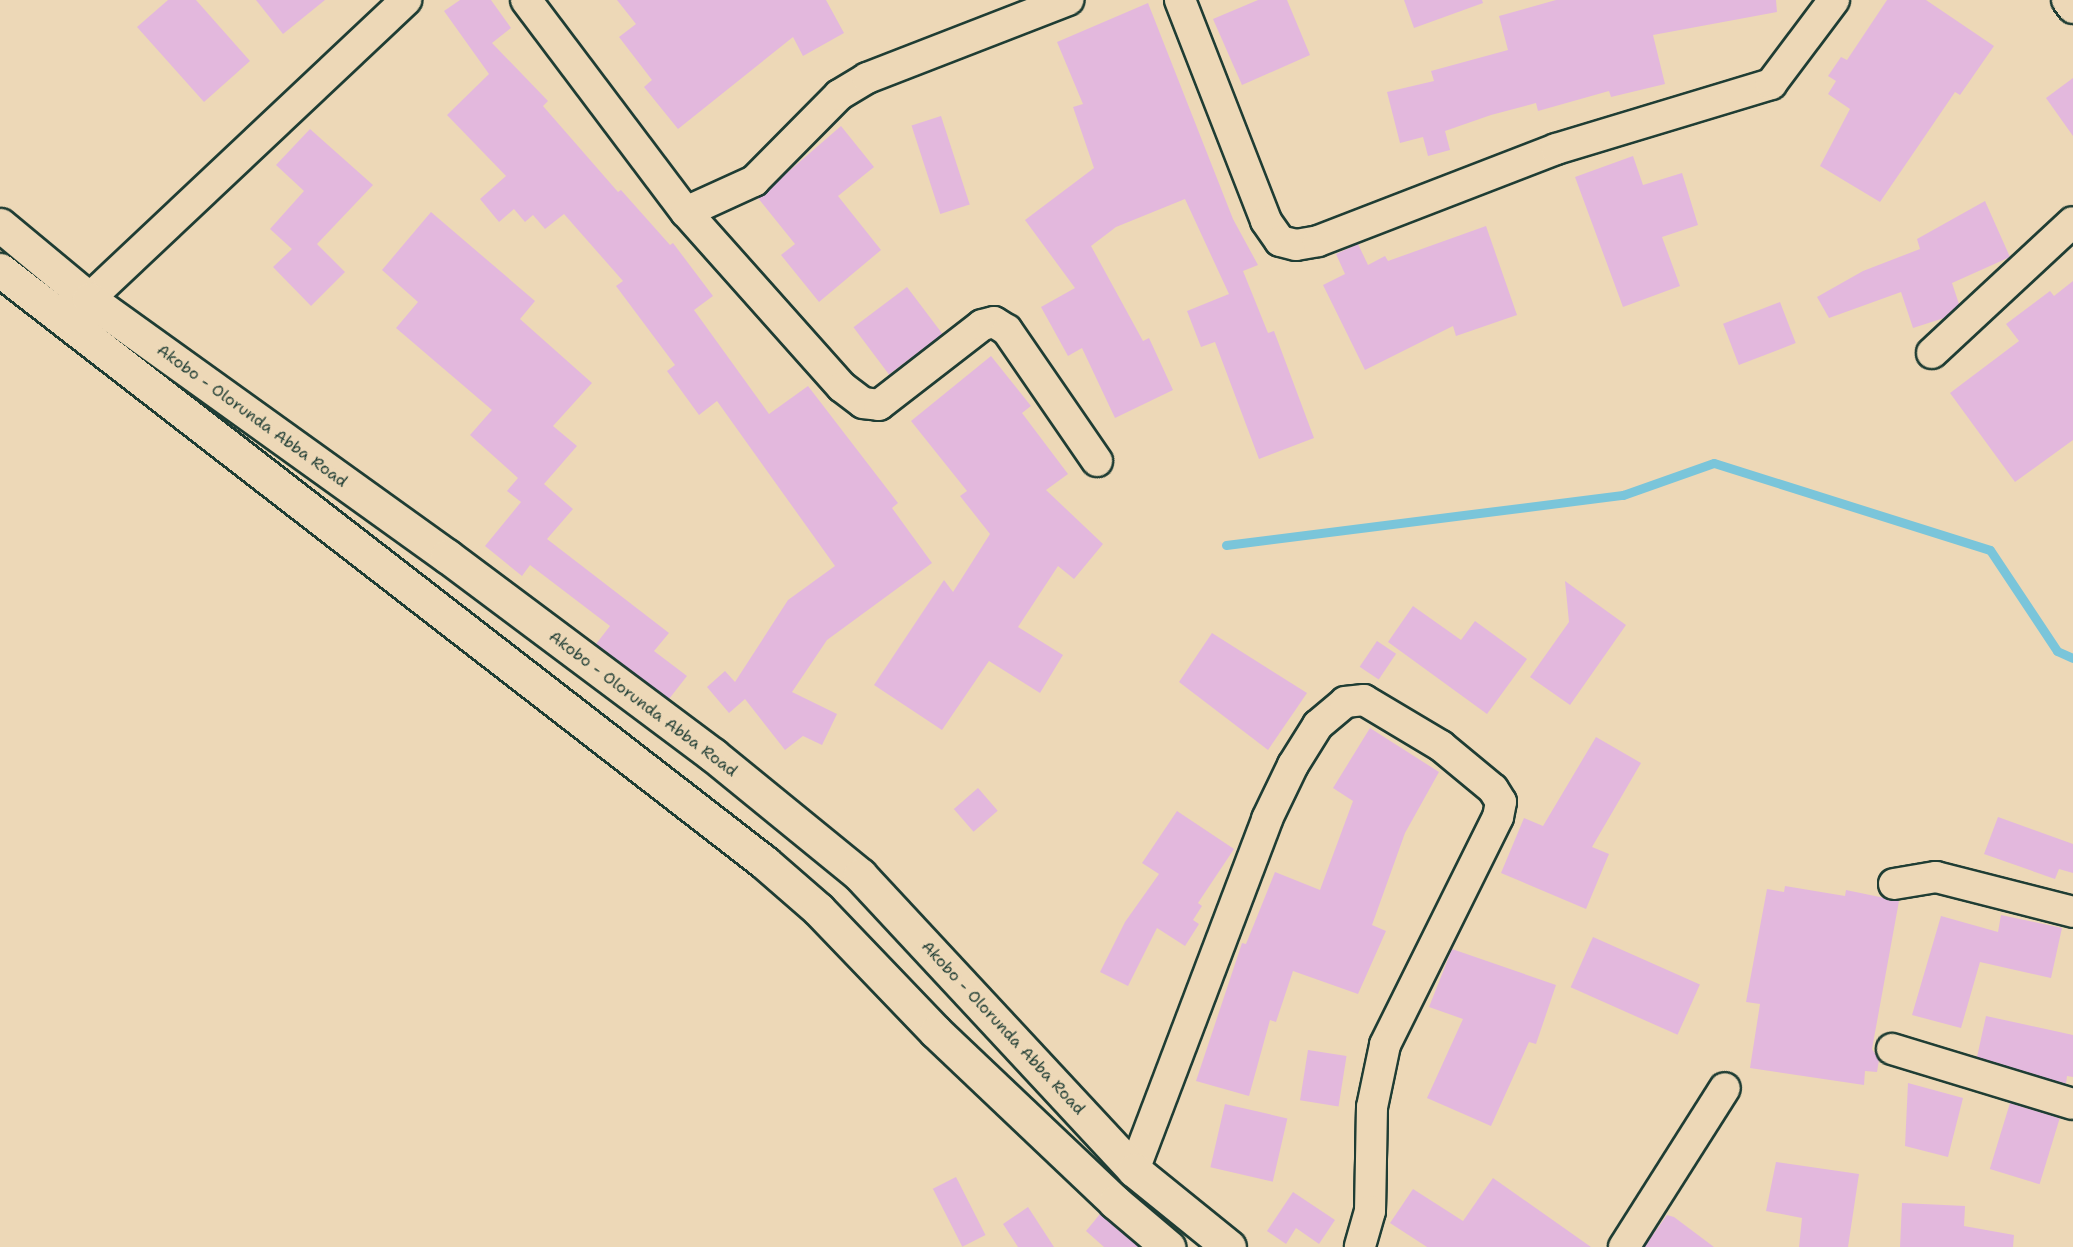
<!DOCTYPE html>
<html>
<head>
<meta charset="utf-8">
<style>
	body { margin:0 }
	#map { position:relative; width:2073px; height:1247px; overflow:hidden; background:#edd8b7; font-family:"Shantell Sans",sans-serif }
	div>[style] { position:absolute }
	.stream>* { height:9px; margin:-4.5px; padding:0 4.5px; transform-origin:4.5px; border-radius:4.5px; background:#7ac5da }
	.building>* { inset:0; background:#e3b8dd; transform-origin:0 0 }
	.roads { filter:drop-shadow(2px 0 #1f3d34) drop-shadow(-2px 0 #1f3d34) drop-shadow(0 2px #1f3d34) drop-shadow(0 -2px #1f3d34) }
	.minor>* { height:30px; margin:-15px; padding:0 15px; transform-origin:15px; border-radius:15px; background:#edd8b7 }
	.secondary>* { height:33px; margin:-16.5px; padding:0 16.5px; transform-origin:16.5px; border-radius:16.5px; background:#edd8b7 }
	span { translate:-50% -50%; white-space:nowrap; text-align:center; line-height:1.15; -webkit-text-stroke:6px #edd8b7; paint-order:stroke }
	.street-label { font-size:16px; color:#1f3d34 }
</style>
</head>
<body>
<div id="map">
	<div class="stream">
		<div style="left:1226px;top:545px;width:400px;rotate:-7.2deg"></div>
		<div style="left:1623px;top:495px;width:96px;rotate:-19.4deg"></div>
		<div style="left:1714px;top:463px;width:289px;rotate:17.5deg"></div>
		<div style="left:1990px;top:550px;width:121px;rotate:56.4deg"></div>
		<div style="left:2057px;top:651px;width:17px;rotate:24deg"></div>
	</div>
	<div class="building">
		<div style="clip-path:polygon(168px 0,196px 0,250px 61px,204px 102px,137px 27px)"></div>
		<div style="clip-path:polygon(256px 0,325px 0,283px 34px)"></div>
		<div style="clip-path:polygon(460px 0,491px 0,511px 28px,492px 43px,548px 101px,543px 106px,618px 192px,621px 190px,670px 245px,673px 243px,713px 296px,694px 310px,769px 414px,808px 386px,898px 503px,892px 508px,932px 563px,827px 640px,792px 692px,837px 714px,822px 745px,803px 736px,785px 750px,745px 699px,729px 713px,707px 687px,725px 671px,735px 682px,788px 600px,835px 566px,717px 401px,699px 415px,667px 371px,675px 365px,616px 286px,623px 281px,564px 214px,545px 229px,533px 215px,525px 222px,514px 209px,499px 222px,480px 199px,506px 176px,447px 115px,489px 74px,444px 11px)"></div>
		<div style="clip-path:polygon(617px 0,826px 0,844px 33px,803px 56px,793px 37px,678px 129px,644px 87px,652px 80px,619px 37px,636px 24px)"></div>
		<div style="clip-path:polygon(1258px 0,1287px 0,1310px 55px,1242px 85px,1213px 19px)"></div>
		<div style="clip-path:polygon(1404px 0,1482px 0,1483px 3px,1414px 28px)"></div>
		<div style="clip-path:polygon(1556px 0,1776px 0,1777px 12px,1653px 35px,1665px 84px,1611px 97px,1609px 91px,1538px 111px,1536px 103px,1491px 115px,1445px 131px,1450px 150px,1428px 156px,1423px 137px,1400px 143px,1387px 92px,1434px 81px,1431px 71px,1508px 50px,1499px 16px)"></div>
		<div style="clip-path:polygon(1887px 0,1926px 0,1994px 46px,1960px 95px,1955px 92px,1880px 202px,1820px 166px,1850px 109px,1828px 94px,1836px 81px,1828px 76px,1841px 57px,1847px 60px)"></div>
		<div style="clip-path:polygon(1148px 3px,1233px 219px,1258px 265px,1243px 271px,1268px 333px,1274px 331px,1314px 438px,1259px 459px,1215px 342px,1201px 347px,1187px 311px,1229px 294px,1185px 199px,1116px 227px,1091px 246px,1143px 341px,1149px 338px,1173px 390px,1115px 418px,1082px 348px,1068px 356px,1041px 307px,1075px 288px,1025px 220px,1094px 168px,1073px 107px,1083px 104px,1057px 42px)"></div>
		<div style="clip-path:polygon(2073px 78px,2073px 136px,2046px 98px)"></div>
		<div style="left:941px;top:116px;width:93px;height:31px;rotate:72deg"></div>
		<div style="clip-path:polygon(841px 126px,874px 167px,838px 196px,881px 250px,819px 302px,781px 255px,795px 244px,758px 198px)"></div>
		<div style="clip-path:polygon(310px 129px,373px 185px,317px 244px,345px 272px,311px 306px,273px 267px,292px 249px,270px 229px,304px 191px,276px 165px)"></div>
		<div style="clip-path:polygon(1633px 156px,1643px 185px,1682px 173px,1698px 225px,1662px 237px,1680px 286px,1623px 307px,1575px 177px)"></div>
		<div style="clip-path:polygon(1985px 201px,2010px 257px,1952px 283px,1959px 304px,1944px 318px,1913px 328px,1901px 292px,1829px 318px,1817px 297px,1863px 271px,1920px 249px,1917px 239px)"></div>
		<div style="clip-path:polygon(431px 212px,535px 301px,520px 319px,592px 383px,553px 426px,577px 446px,544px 484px,573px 509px,547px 539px,669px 633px,654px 651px,687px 676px,669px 699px,596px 644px,610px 626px,530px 565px,522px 576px,485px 546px,521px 502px,507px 491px,518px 478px,470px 435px,492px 410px,396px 328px,418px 302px,382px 270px)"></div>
		<div style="clip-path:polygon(1486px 226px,1517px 315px,1456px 336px,1453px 326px,1365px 370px,1323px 285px,1345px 274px,1336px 254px,1358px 244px,1368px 265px,1385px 256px,1388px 261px)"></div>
		<div style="clip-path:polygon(2073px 281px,2073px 440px,2015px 482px,1950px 393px,2019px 341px,2006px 324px,2050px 291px,2054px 296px)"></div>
		<div style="left:907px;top:287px;width:59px;height:67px;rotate:53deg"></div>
		<div style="left:1780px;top:302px;width:44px;height:61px;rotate:69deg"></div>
		<div style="clip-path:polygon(991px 356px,1031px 406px,1022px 413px,1068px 474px,1046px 490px,1103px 544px,1074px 579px,1058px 566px,1018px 627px,1063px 655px,1040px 693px,989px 661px,942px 730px,874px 685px,944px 580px,953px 592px,990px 534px,960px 496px,967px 491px,911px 421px)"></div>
		<div style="clip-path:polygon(1565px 581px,1626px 625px,1570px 705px,1530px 677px,1569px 622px)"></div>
		<div style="clip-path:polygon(1413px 606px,1461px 640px,1475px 621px,1527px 659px,1487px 714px,1388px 642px)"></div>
		<div style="clip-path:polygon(1212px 633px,1307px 693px,1268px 750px,1179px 682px)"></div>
		<div style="left:1377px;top:641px;width:23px;height:31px;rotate:34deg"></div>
		<div style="clip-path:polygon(1370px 728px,1439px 772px,1405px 833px,1372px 925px,1386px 931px,1358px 994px,1293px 971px,1276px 1022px,1270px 1020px,1249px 1096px,1196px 1081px,1242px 943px,1246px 944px,1275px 872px,1320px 890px,1353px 801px,1333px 788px)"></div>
		<div style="clip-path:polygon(1596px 737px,1641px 763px,1592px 847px,1609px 854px,1586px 909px,1501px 873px,1524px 818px,1543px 826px)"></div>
		<div style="left:978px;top:788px;width:30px;height:32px;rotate:49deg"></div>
		<div style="clip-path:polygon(1177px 811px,1234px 849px,1198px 903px,1202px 906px,1193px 920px,1199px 924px,1185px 946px,1157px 928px,1128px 986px,1100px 972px,1125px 922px,1159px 874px,1142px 863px)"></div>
		<div style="clip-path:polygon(1998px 817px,2073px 844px,2073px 873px,2059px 869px,2055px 879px,1984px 854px)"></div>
		<div style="clip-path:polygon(1785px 886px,1845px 896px,1846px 890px,1899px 901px,1872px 1049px,1879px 1060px,1877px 1072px,1865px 1071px,1864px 1085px,1750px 1068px,1760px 1004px,1746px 1002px,1767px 889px,1784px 892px)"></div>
		<div style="clip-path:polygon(2001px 915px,2062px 928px,2051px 978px,1980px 962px,1961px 1028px,1912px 1015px,1941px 916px,1998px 932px)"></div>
		<div style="left:1593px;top:937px;width:117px;height:55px;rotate:24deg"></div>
		<div style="clip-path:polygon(1452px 949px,1556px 985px,1536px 1044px,1529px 1042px,1491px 1126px,1427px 1098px,1463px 1019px,1429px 1007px)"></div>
		<div style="clip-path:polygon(1986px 1016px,2073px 1035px,2073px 1077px,2067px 1076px,2066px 1084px,1977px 1057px)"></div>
		<div style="left:1308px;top:1050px;width:39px;height:51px;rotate:9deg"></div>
		<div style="clip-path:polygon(1908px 1083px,1963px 1098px,1948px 1157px,1905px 1146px)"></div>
		<div style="left:2010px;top:1103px;width:52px;height:69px;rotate:17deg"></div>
		<div style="left:1225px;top:1104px;width:64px;height:65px;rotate:13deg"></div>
		<div style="clip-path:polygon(1776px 1162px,1859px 1174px,1848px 1247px,1799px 1247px,1802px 1218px,1766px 1211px)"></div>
		<div style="left:956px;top:1177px;width:65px;height:26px;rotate:63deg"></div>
		<div style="clip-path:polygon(1493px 1178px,1591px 1247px,1427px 1247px,1390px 1223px,1413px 1189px,1463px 1221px)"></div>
		<div style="clip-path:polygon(1293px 1192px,1335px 1220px,1319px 1244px,1296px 1228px,1286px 1244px,1267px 1231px)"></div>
		<div style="clip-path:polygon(1902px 1203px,1965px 1206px,1964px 1226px,2014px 1235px,2013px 1247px,1900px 1247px)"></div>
		<div style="clip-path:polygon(1028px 1207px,1054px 1247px,1018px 1247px,1003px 1224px)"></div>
		<div style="clip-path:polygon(1100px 1214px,1103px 1216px,1139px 1247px,1104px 1247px,1086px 1231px)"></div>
		<div style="clip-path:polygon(1667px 1215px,1674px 1217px,1714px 1247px,1644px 1247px)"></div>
	</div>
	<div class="roads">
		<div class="minor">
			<div style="left:526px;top:0;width:266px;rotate:53deg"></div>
			<div style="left:686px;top:212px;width:234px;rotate:48.3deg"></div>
			<div style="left:842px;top:387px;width:26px;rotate:37deg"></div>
			<div style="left:863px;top:403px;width:16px;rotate:7deg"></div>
			<div style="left:879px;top:405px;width:130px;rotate:-37.8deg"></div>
			<div style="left:982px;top:325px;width:12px;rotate:-14deg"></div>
			<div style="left:994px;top:322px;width:15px;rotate:32deg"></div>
			<div style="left:1007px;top:330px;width:159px;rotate:55.5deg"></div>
			<div style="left:1180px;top:0;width:237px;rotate:68.7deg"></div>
			<div style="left:1266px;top:221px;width:24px;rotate:55deg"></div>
			<div style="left:1280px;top:241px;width:16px;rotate:14deg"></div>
			<div style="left:1296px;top:245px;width:22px;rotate:-10deg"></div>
			<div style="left:1318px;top:241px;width:255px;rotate:-21.1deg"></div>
			<div style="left:1556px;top:149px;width:225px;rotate:-16.8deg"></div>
			<div style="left:1771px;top:84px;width:105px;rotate:-53.1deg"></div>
			<div style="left:2067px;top:0;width:10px;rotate:53deg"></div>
			<div style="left:686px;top:212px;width:75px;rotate:-24.5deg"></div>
			<div style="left:754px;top:181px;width:121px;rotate:-45.3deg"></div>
			<div style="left:839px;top:95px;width:33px;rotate:-31deg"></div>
			<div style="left:867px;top:78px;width:216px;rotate:-21.2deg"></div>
			<div style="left:89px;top:299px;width:436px;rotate:-43.3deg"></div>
			<div style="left:1932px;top:353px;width:192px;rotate:-42.9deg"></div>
			<div style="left:1894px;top:884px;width:43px;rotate:-9.5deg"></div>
			<div style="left:1936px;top:877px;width:141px;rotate:14.3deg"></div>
			<div style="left:1892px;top:1049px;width:189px;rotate:16.9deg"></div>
			<div style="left:1134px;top:1170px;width:375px;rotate:-69.2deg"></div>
			<div style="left:1267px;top:819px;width:60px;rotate:-64.3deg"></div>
			<div style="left:1293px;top:765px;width:47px;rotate:-58deg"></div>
			<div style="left:1318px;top:725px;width:35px;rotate:-40deg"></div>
			<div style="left:1345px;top:702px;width:19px;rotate:-6deg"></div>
			<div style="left:1364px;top:700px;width:90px;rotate:30.9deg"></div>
			<div style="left:1441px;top:746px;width:67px;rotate:39.6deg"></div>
			<div style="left:1493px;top:789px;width:15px;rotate:58deg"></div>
			<div style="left:1501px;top:802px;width:15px;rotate:101deg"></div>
			<div style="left:1498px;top:817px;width:254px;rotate:116.4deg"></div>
			<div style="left:1385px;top:1045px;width:63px;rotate:101.8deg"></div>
			<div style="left:1372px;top:1107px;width:104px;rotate:91.1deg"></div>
			<div style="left:1370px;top:1211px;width:37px;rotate:106deg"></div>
			<div style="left:1624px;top:1247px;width:188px;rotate:-57.6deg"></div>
		</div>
		<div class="secondary">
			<div style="left:0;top:225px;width:116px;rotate:39.7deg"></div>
			<div style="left:89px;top:299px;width:441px;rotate:35.7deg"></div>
			<div style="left:447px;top:556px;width:332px;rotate:36.8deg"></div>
			<div style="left:713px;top:755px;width:190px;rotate:39.2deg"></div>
			<div style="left:860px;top:875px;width:403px;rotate:47.1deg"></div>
			<div style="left:1134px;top:1170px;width:122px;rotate:39deg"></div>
			<div style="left:0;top:270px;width:967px;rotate:37.77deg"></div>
			<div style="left:764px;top:862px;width:72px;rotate:41deg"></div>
			<div style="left:818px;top:909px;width:170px;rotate:46.2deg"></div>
			<div style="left:936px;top:1032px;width:247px;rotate:43.5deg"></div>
			<div style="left:1115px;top:1202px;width:70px;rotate:40.3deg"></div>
		</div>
	</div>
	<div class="street-label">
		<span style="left:252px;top:416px;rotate:36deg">Akobo - Olorunda Abba Road</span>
		<span style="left:643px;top:704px;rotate:37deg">Akobo - Olorunda Abba Road</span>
		<span style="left:1003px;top:1028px;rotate:47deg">Akobo - Olorunda Abba Road</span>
	</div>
</div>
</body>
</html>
